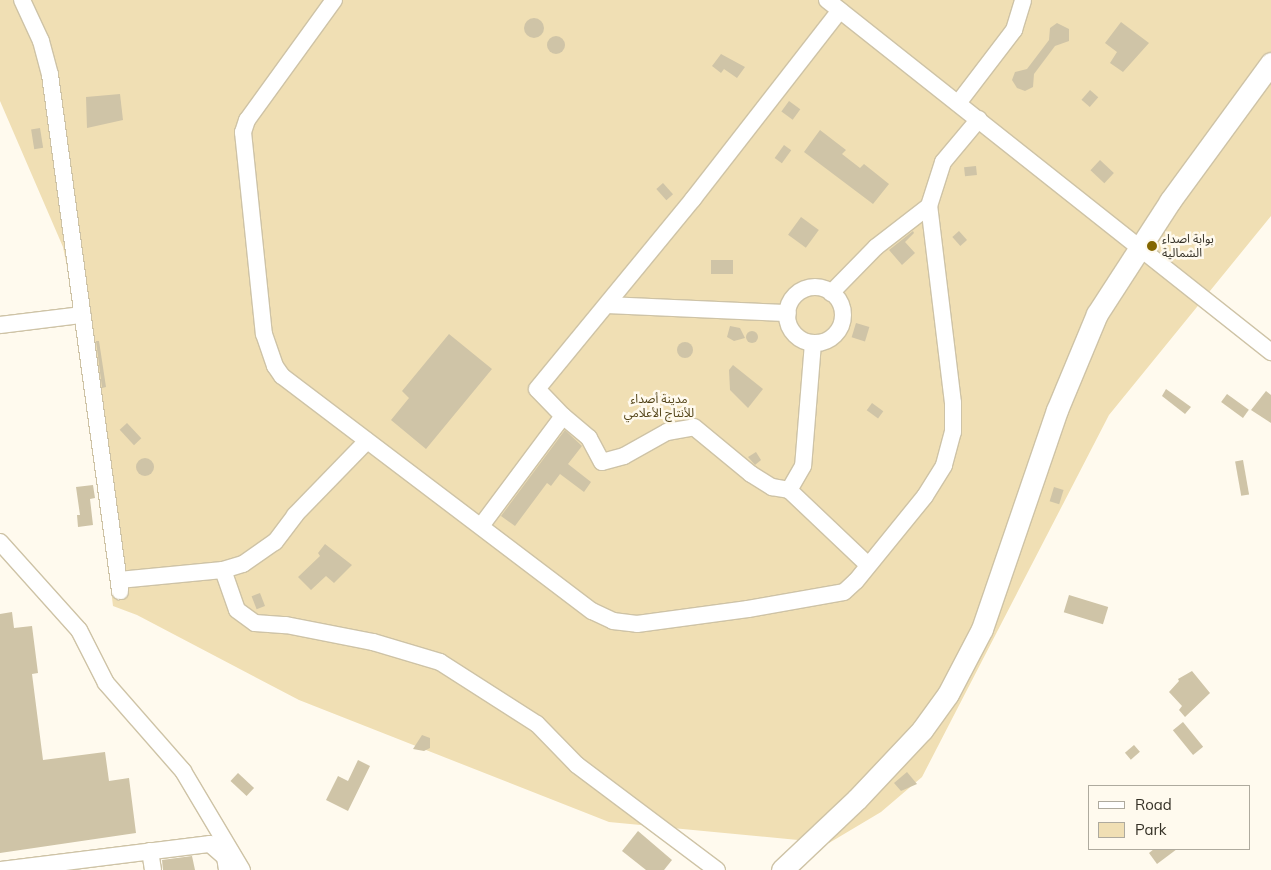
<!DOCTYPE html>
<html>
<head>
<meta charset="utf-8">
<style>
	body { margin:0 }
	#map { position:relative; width:1271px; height:870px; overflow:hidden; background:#fffaee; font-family:Mulish,"Noto Sans Arabic",sans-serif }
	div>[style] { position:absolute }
	.green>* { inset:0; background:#f0dfb4 }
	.building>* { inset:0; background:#cfc4a7; transform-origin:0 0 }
	.round { border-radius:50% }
	.roads { filter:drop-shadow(1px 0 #cec3a6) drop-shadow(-1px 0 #cec3a6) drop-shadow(0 1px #cec3a6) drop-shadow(0 -1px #cec3a6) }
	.minor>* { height:16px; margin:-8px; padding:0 8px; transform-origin:8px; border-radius:8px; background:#fff }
	.minor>.ring { margin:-8px; padding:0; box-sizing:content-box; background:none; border:16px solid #fff; border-radius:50% }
	.major>* { height:21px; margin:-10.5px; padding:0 10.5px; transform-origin:10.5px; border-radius:10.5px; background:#fff }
	.dots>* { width:14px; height:14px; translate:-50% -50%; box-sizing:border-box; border:2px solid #fffaee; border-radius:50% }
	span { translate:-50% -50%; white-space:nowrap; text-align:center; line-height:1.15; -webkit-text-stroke:5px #fffaee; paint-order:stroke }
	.poi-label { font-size:12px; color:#353126 }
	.left { translate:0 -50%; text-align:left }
	.park-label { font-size:12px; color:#524317 }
	.legend { position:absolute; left:1088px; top:785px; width:162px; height:65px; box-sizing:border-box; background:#fffaee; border:1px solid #aeaa9e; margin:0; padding:6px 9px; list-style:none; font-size:15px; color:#353126 }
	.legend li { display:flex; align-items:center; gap:10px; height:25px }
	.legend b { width:25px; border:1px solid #aeaa9e }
</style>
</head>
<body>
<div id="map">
	<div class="green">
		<div style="clip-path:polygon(0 0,1271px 0,1271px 216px,1109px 415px,922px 777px,881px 812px,829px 843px,609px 822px,299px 700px,137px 615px,113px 606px,80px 331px,63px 247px,0 101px)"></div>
	</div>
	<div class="building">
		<div class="round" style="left:524px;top:18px;width:20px;height:20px"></div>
		<div style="clip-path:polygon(1121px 22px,1149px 43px,1123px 72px,1110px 63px,1117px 52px,1105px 43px)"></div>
		<div style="clip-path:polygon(1057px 23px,1069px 29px,1069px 41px,1055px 46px,1034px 74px,1033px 87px,1025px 91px,1017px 88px,1012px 80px,1015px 72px,1027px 69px,1049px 40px,1050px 28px)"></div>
		<div class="round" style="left:547px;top:36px;width:18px;height:18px"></div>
		<div style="clip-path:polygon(721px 54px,745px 67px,737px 78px,724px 69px,721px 73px,712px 66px)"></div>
		<div style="left:1090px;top:90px;width:11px;height:13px;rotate:41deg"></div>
		<div style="clip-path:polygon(120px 94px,123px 120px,87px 128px,86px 97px)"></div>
		<div style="left:789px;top:101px;width:14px;height:13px;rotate:36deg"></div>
		<div style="left:40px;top:128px;width:20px;height:9px;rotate:81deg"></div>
		<div style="clip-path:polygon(820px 130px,846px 150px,842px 154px,860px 168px,864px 164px,889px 184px,873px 204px,804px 152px)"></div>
		<div style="left:784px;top:145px;width:9px;height:16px;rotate:36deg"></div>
		<div style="left:1100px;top:160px;width:19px;height:14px;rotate:43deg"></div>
		<div style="left:976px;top:166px;width:9px;height:12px;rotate:84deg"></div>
		<div style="left:663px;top:183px;width:15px;height:9px;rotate:48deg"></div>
		<div style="left:801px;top:217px;width:22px;height:22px;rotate:36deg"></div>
		<div style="clip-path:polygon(913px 231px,914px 233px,905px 242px,915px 253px,902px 265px,889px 250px)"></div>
		<div style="left:959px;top:231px;width:12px;height:9px;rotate:48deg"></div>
		<div style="left:711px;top:260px;width:22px;height:14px"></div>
		<div style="left:856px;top:323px;width:14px;height:15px;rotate:17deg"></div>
		<div style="clip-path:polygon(730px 326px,740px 328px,745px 338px,734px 341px,727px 337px)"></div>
		<div class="round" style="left:746px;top:331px;width:12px;height:12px"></div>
		<div style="clip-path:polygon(449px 334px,492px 369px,426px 449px,391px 420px,409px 398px,402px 391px)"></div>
		<div style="clip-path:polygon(96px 341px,99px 341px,106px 387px,102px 388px)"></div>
		<div class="round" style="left:677px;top:342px;width:16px;height:16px"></div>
		<div style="clip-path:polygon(733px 365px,763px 389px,748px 408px,730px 390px,729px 370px)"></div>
		<div style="clip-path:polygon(1166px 389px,1191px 407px,1185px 414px,1162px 396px)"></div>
		<div style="clip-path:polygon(1266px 391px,1271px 395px,1271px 423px,1251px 410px)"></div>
		<div style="left:1227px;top:394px;width:27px;height:10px;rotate:36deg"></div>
		<div style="left:872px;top:403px;width:14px;height:9px;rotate:36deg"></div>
		<div style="left:127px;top:423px;width:21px;height:10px;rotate:47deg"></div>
		<div style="clip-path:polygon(565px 430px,582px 446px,568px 464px,591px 482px,584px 492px,560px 474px,551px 486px,547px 483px,515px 526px,501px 516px)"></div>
		<div style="clip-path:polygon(756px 452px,761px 460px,755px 465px,748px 457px)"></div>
		<div class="round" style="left:136px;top:458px;width:18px;height:18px"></div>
		<div style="left:1243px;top:460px;width:35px;height:8px;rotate:80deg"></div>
		<div style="clip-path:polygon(93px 485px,95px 498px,90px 499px,93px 525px,78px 527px,77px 515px,80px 515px,76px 487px)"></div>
		<div style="left:1054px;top:487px;width:10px;height:15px;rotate:17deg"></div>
		<div style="clip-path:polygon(325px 544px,352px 565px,334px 583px,326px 576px,311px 590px,298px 577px,320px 556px,318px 553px)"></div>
		<div style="left:260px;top:593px;width:14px;height:9px;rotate:69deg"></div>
		<div style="left:1069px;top:595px;width:41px;height:18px;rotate:17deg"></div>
		<div style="clip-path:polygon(12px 612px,14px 628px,32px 626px,38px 673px,32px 674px,43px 760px,105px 752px,109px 781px,129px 778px,136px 833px,0 853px,0 614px)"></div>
		<div style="clip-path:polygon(1192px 671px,1210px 693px,1185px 717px,1179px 710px,1182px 706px,1169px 692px,1179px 681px,1178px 679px)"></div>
		<div style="left:1183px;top:722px;width:32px;height:13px;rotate:51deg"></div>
		<div style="clip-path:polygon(422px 735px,430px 738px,430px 748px,424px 751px,413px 749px)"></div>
		<div style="left:1134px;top:745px;width:9px;height:12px;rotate:49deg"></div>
		<div style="clip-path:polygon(358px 760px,370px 766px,348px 811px,326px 800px,338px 776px,348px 781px)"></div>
		<div style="clip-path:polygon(907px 772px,917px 784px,901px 791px,894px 783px)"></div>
		<div style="left:238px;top:773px;width:22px;height:11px;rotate:43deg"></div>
		<div style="clip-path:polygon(638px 831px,672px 860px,664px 870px,646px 870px,622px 851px)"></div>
		<div style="clip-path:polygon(1154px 849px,1177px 849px,1157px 864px,1149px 853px)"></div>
		<div style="clip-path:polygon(192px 856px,195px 870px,163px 870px,162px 860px)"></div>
	</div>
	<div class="roads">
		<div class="minor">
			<div style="left:22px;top:0;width:45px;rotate:65.1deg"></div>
			<div style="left:41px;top:41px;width:35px;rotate:75deg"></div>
			<div style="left:50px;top:75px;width:521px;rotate:82.27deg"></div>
			<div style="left:334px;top:0;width:148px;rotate:125.9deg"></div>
			<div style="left:247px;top:120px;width:13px;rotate:108deg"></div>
			<div style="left:243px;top:132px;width:203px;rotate:84.1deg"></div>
			<div style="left:264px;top:334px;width:34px;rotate:71deg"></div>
			<div style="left:275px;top:366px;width:12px;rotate:55deg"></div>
			<div style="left:282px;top:376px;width:389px;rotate:37.2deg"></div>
			<div style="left:592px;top:611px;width:23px;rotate:25deg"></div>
			<div style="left:613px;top:621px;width:24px;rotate:7deg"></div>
			<div style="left:637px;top:624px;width:112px;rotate:-7.7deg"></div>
			<div style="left:748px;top:609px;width:97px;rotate:-10deg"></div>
			<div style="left:844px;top:592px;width:16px;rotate:-43deg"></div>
			<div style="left:856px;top:581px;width:109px;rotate:-50.9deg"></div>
			<div style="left:925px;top:496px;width:36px;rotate:-58deg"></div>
			<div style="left:944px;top:465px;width:34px;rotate:-75deg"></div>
			<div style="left:953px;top:432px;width:29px;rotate:-90deg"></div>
			<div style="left:953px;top:403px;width:198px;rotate:-96.9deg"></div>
			<div style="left:929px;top:206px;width:46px;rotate:-72.3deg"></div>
			<div style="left:943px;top:162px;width:56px;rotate:-50.1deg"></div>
			<div style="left:827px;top:0;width:567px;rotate:38.41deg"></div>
			<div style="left:959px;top:102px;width:91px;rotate:-52.6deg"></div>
			<div style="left:1014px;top:30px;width:31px;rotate:-73deg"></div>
			<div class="ring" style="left:787px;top:287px;width:40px;height:40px"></div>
			<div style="left:831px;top:293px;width:64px;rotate:-45.6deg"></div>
			<div style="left:876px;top:247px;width:67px;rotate:-37.7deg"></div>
			<div style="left:609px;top:305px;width:179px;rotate:2.6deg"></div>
			<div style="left:0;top:325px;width:83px;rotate:-7deg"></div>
			<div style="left:813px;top:343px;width:123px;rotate:94.6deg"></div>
			<div style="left:803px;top:466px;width:28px;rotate:120deg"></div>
			<div style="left:789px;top:490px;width:109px;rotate:43.5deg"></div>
			<div style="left:563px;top:416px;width:34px;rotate:40deg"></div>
			<div style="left:589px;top:438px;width:27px;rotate:62deg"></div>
			<div style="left:602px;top:462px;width:23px;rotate:-15deg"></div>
			<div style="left:624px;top:456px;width:49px;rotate:-29.2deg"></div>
			<div style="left:667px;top:432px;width:27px;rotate:-10deg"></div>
			<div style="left:694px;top:427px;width:74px;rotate:39.5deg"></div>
			<div style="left:751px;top:474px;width:25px;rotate:32deg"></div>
			<div style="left:772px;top:487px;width:17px;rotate:10deg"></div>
			<div style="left:481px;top:526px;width:137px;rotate:-53.3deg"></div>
			<div style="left:563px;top:416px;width:37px;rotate:-134deg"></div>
			<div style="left:537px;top:389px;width:246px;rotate:-50.6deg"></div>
			<div style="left:693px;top:199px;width:239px;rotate:-52.1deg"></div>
			<div style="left:0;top:542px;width:118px;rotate:48.1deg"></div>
			<div style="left:79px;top:630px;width:59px;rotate:63deg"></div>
			<div style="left:106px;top:683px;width:117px;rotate:48.8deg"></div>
			<div style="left:183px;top:771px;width:115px;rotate:59.2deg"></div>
			<div style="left:223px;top:570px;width:42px;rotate:70.7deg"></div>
			<div style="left:237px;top:610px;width:22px;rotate:36deg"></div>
			<div style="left:255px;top:623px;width:31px;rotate:4deg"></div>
			<div style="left:286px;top:625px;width:89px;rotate:11.1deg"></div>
			<div style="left:373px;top:642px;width:70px;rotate:16.6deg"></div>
			<div style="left:440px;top:662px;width:115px;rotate:32.6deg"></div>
			<div style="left:537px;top:724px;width:57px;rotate:45.7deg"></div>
			<div style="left:577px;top:765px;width:175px;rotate:36.9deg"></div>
			<div style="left:119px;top:580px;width:104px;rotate:-5.5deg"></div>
			<div style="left:223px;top:570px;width:21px;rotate:-17deg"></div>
			<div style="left:243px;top:564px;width:39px;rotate:-35deg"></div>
			<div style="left:275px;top:542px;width:34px;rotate:-53deg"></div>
			<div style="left:295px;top:515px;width:103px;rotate:-45.8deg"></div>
			<div style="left:150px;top:851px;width:19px;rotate:81deg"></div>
			<div style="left:1px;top:870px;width:211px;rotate:-7.1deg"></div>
			<div style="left:210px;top:844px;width:20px;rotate:41deg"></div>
			<div style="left:225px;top:857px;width:13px;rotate:81deg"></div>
		</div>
		<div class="major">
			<div style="left:782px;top:870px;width:103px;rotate:-43.4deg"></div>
			<div style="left:857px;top:799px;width:95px;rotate:-46.7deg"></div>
			<div style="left:922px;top:730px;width:44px;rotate:-54.2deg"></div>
			<div style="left:948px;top:694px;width:73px;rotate:-62.4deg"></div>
			<div style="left:982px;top:629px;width:231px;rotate:-71.1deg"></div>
			<div style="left:1057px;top:410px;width:104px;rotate:-67.4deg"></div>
			<div style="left:1097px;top:314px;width:135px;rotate:-57.1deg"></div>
			<div style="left:1170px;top:201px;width:171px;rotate:-53.8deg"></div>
		</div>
	</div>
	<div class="dots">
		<div style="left:1152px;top:246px;background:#836600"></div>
	</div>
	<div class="poi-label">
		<span class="left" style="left:1162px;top:246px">بوابة اصداء<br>الشمالية</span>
	</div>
	<div class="park-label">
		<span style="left:659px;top:406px">مدينة أصداء<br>للأنتاج الأعلامي</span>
	</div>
	<ul class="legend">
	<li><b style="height:6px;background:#fff"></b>Road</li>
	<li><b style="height:14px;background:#f0dfb4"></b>Park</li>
	</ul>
</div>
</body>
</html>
